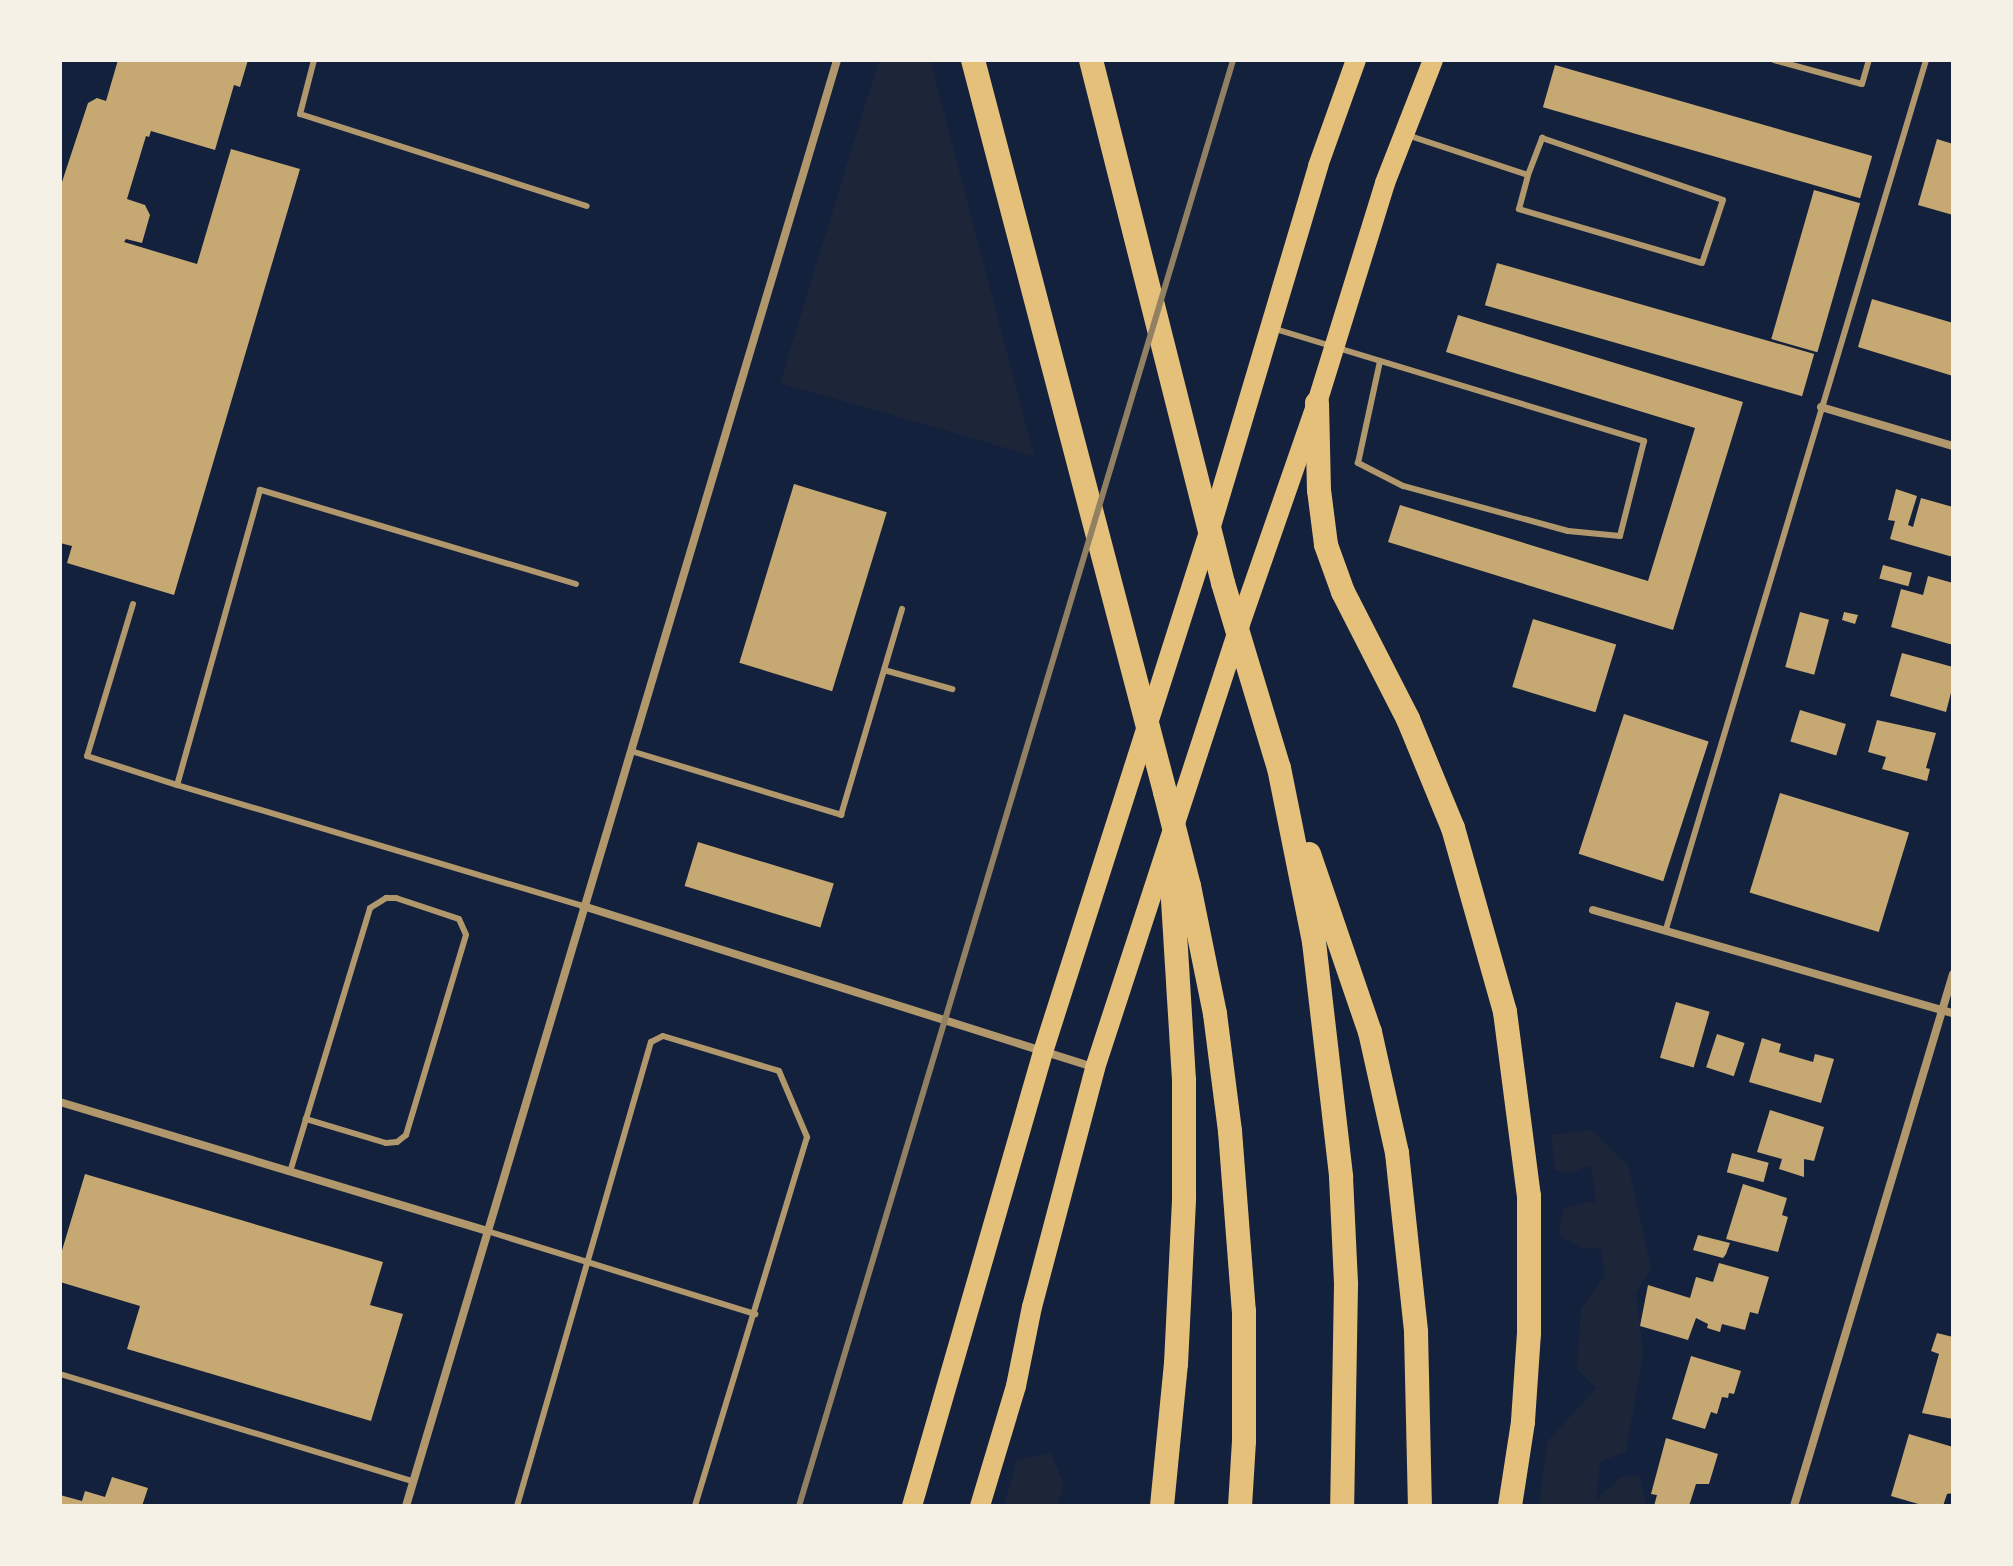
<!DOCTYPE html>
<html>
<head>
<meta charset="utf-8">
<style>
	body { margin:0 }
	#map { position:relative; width:2013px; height:1566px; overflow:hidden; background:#14213d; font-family:Lato,sans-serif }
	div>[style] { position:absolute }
	.green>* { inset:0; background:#1d2539 }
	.building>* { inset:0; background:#c6a872; transform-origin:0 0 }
	.service>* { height:6px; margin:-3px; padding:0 3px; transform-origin:3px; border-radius:3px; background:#b1986c }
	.minor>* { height:8px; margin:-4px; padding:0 4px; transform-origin:4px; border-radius:4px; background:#b1986c }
	.primary>* { height:20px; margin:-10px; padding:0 10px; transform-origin:10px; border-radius:10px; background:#e5c07b }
	.motorway>* { height:24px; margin:-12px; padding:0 12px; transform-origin:12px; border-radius:12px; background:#e5c07b }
	.rail>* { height:6px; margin:-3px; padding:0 3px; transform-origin:3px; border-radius:3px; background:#918062 }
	span { translate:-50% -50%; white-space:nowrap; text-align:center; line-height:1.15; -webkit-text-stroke:7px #f6f1e7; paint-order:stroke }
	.frame { position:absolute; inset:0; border:62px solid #f6f1e7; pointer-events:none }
</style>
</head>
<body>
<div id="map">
	<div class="green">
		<div style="clip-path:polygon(879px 60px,930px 60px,1034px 456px,780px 383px)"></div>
		<div style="clip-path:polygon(1592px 1130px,1628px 1165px,1651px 1268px,1636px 1293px,1643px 1353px,1626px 1451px,1600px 1462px,1596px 1500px,1621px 1477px,1640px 1475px,1646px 1506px,1539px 1506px,1547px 1442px,1596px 1388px,1577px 1369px,1581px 1308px,1605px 1276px,1601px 1248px,1582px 1249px,1559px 1235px,1564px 1208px,1596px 1201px,1591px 1165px,1568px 1173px,1555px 1170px,1551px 1135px)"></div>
		<div style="clip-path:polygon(1050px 1453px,1064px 1483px,1057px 1506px,1004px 1506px,1017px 1460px)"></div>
	</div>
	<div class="building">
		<div style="clip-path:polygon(118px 60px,248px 60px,240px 87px,234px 85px,215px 150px,151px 131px,149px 137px,146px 136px,127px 199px,145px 205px,150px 215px,142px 243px,126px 239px,124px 242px,197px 264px,231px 149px,300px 169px,174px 595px,67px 563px,72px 546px,60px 543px,60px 188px,88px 103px,97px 98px,106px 101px)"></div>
		<div style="left:1555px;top:65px;width:330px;height:44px;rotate:16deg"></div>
		<div style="clip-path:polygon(1937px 139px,1953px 144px,1953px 215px,1918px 205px)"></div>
		<div style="left:1814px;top:190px;width:48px;height:155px;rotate:16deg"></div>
		<div style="left:1497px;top:263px;width:330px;height:44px;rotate:16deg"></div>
		<div style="clip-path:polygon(1872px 299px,1953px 323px,1953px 376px,1858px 347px)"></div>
		<div style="clip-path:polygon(1458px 315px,1743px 402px,1673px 630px,1388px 542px,1400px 505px,1648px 581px,1695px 428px,1446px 352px)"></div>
		<div style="left:794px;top:484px;width:97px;height:187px;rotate:17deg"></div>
		<div style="clip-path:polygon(1896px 489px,1917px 496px,1908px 525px,1913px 527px,1921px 498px,1953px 507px,1953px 557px,1890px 539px,1895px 521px,1888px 520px)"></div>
		<div style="left:1883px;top:565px;width:30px;height:14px;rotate:15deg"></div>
		<div style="clip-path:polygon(1928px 576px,1953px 583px,1953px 645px,1891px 627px,1901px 589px,1923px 595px)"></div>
		<div style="left:1800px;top:612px;width:30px;height:57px;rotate:15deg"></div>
		<div style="clip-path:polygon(1844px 612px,1858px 615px,1855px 624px,1842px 620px)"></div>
		<div style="left:1533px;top:619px;width:87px;height:71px;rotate:17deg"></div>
		<div style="clip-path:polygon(1902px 653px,1953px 667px,1953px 685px,1946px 712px,1890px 696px)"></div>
		<div style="left:1800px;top:710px;width:48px;height:33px;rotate:17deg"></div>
		<div style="left:1624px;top:714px;width:89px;height:147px;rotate:18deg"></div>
		<div style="clip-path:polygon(1877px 720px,1936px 733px,1926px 768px,1930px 769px,1927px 781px,1882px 769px,1886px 757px,1868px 752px)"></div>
		<div style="left:1780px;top:793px;width:135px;height:104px;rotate:17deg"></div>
		<div style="left:698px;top:842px;width:142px;height:46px;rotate:17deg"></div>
		<div style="left:1676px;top:1002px;width:35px;height:58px;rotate:16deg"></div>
		<div style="left:1717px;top:1034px;width:29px;height:35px;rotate:18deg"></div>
		<div style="clip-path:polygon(1762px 1038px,1781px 1044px,1779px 1052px,1813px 1062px,1815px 1054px,1834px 1059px,1821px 1103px,1749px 1082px)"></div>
		<div style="clip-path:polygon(1770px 1110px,1824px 1127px,1814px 1161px,1804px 1159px,1804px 1177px,1779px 1169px,1782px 1159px,1757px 1152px)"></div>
		<div style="left:1732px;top:1153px;width:38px;height:20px;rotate:15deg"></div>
		<div style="clip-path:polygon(85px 1174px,383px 1262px,370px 1305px,403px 1314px,371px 1421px,127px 1349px,140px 1306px,60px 1282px,60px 1257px)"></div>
		<div style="clip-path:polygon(1743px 1184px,1787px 1198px,1782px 1215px,1788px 1217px,1778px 1252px,1726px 1239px)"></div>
		<div style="clip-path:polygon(1698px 1235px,1730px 1243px,1726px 1254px,1723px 1258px,1693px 1250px)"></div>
		<div style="clip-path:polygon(1719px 1263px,1769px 1277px,1758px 1314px,1750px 1312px,1745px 1330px,1722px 1324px,1720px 1332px,1707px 1328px,1708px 1324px,1696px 1318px,1688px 1340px,1640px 1326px,1648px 1285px,1690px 1298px,1696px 1277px,1713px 1282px)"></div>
		<div style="clip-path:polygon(1937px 1333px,1953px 1337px,1953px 1419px,1922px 1413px,1939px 1354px,1931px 1351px)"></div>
		<div style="clip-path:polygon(1691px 1356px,1741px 1371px,1734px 1394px,1729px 1393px,1728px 1398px,1722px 1397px,1717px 1414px,1711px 1412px,1705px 1429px,1672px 1419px)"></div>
		<div style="clip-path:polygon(1909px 1434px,1953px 1447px,1953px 1493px,1947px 1494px,1943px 1506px,1925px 1506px,1891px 1496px)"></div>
		<div style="clip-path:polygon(1666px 1438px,1718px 1454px,1709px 1484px,1696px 1484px,1689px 1506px,1654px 1506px,1657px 1495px,1651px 1494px)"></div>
		<div style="clip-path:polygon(112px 1477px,148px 1488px,142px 1506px,60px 1506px,60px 1495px,82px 1501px,85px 1491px,105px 1497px)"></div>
	</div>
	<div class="service">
		<div style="left:314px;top:60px;width:56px;rotate:104.5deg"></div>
		<div style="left:300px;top:114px;width:301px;rotate:17.8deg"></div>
		<div style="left:1774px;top:60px;width:91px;rotate:15.3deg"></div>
		<div style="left:1862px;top:84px;width:25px;rotate:-74deg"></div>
		<div style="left:1407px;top:135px;width:127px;rotate:18.3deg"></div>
		<div style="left:1528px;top:175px;width:40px;rotate:-69deg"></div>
		<div style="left:1542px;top:138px;width:191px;rotate:18.9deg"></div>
		<div style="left:1723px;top:200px;width:66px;rotate:108.4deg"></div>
		<div style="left:1702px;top:263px;width:191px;rotate:-163.6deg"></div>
		<div style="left:1519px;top:209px;width:35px;rotate:-75deg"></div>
		<div style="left:1272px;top:328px;width:389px;rotate:16.9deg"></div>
		<div style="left:1644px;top:441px;width:98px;rotate:104.2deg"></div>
		<div style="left:1620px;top:536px;width:52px;rotate:-174.5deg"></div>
		<div style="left:1568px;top:531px;width:171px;rotate:-164.7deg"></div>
		<div style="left:1403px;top:486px;width:51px;rotate:-152.9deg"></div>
		<div style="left:1358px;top:463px;width:104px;rotate:-77.8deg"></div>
		<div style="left:576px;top:584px;width:330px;rotate:-163.4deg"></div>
		<div style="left:260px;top:490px;width:306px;rotate:105.7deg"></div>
		<div style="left:177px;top:785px;width:424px;rotate:16.6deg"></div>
		<div style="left:133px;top:604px;width:159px;rotate:106.8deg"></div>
		<div style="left:87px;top:756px;width:95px;rotate:17.9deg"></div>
		<div style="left:884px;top:670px;width:71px;rotate:15.6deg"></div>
		<div style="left:631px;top:751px;width:220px;rotate:16.9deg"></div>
		<div style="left:841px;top:815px;width:215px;rotate:-73.5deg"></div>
		<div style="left:1666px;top:929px;width:907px;rotate:-73.34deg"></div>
		<div style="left:290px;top:1172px;width:55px;rotate:-73.2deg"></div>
		<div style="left:306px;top:1119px;width:220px;rotate:-73.1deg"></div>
		<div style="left:370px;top:908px;width:19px;rotate:-32deg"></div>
		<div style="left:386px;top:898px;width:10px"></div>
		<div style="left:396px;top:898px;width:66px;rotate:18.4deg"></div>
		<div style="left:459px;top:919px;width:17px;rotate:66deg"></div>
		<div style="left:466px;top:935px;width:209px;rotate:106.7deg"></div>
		<div style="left:406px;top:1135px;width:11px;rotate:142deg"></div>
		<div style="left:397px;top:1142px;width:11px;rotate:175deg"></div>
		<div style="left:386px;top:1143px;width:84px;rotate:-163.3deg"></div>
		<div style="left:487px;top:1231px;width:281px;rotate:17.2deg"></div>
		<div style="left:60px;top:1374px;width:369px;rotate:16.9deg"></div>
		<div style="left:517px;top:1506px;width:483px;rotate:-73.9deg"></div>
		<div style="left:651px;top:1042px;width:13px;rotate:-27deg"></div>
		<div style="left:663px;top:1036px;width:121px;rotate:16.8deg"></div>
		<div style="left:779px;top:1071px;width:72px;rotate:67deg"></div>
		<div style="left:807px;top:1137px;width:386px;rotate:106.9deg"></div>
	</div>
	<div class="minor">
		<div style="left:1821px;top:407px;width:138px;rotate:16.5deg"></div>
		<div style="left:583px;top:906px;width:535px;rotate:17.52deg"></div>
		<div style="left:1593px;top:910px;width:374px;rotate:16deg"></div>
		<div style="left:60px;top:1102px;width:446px;rotate:16.8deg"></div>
		<div style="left:406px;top:1506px;width:1509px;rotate:-73.4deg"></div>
		<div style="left:1794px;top:1506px;width:555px;rotate:-73.36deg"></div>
	</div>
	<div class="primary">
		<div style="left:912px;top:1506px;width:473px;rotate:-73.9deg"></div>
		<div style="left:1043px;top:1052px;width:552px;rotate:-72.29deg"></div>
		<div style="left:1211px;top:526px;width:376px;rotate:-73.4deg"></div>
		<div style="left:1318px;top:166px;width:113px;rotate:-70.3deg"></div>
		<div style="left:980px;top:1506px;width:125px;rotate:-73.3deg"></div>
		<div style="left:1016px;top:1386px;width:81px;rotate:-78.6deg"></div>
		<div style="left:1032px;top:1307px;width:247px;rotate:-75.2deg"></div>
		<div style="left:1095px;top:1068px;width:467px;rotate:-71.9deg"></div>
		<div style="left:1240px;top:624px;width:234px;rotate:-70.8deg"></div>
		<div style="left:1317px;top:403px;width:230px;rotate:-72.8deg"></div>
		<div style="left:1385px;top:183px;width:132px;rotate:-68.7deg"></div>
	</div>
	<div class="motorway">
		<div style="left:973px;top:60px;width:757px;rotate:75.3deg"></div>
		<div style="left:1165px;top:792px;width:97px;rotate:75.7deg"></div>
		<div style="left:1189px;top:886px;width:131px;rotate:78.5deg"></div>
		<div style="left:1215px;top:1014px;width:118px;rotate:82.7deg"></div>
		<div style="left:1230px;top:1131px;width:181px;rotate:85.6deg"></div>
		<div style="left:1244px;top:1311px;width:130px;rotate:90deg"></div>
		<div style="left:1244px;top:1441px;width:65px;rotate:93.5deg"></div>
		<div style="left:1091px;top:60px;width:539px;rotate:75.83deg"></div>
		<div style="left:1223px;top:583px;width:193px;rotate:73.2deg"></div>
		<div style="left:1279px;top:768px;width:177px;rotate:78.6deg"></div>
		<div style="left:1314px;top:942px;width:237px;rotate:83.4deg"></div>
		<div style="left:1341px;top:1177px;width:108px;rotate:87.3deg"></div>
		<div style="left:1346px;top:1285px;width:221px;rotate:91deg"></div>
		<div style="left:1317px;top:403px;width:87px;rotate:88.7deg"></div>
		<div style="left:1319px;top:490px;width:55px;rotate:82.7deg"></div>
		<div style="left:1326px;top:545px;width:50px;rotate:70.1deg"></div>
		<div style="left:1343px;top:592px;width:143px;rotate:62.9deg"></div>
		<div style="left:1408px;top:719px;width:118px;rotate:67.6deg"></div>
		<div style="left:1453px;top:828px;width:191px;rotate:74.2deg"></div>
		<div style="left:1505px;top:1012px;width:186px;rotate:82.6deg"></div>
		<div style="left:1529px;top:1196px;width:137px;rotate:90deg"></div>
		<div style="left:1529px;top:1333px;width:89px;rotate:93.9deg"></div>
		<div style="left:1523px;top:1422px;width:85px;rotate:98.8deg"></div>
		<div style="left:1309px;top:854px;width:188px;rotate:71.1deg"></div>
		<div style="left:1370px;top:1032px;width:124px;rotate:77.4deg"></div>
		<div style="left:1397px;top:1153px;width:180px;rotate:83.9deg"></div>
		<div style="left:1416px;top:1332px;width:174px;rotate:88.7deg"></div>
		<div style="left:1162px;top:1506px;width:143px;rotate:-84.4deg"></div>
		<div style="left:1176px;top:1364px;width:166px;rotate:-87.2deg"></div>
		<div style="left:1184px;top:1198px;width:118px;rotate:-90deg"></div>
		<div style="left:1184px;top:1080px;width:226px;rotate:-93.5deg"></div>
	</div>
	<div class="rail">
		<div style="left:799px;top:1506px;width:1510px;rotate:-73.29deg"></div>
	</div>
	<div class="frame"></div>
</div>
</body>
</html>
